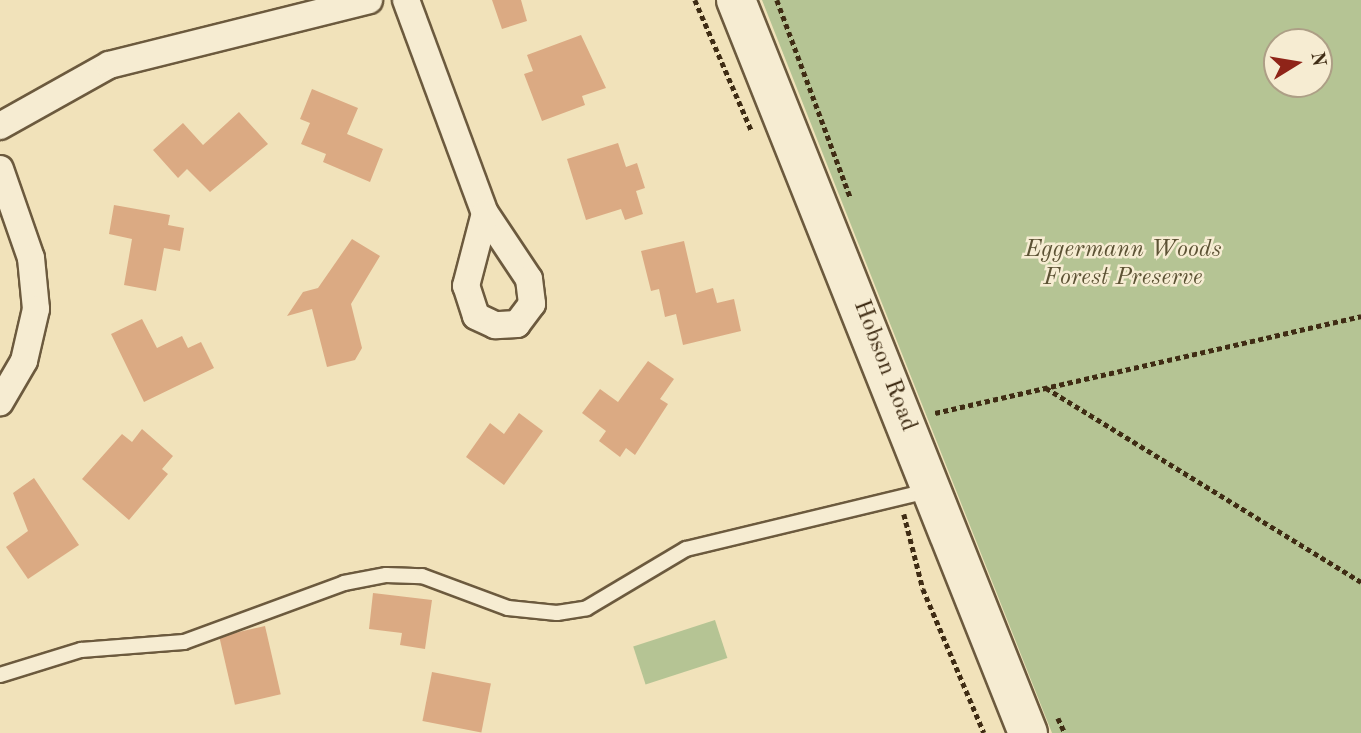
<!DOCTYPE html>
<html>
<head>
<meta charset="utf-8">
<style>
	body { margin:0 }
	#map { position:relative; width:1361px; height:733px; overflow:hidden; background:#f1e2ba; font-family:"Old Standard TT",serif }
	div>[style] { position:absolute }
	.green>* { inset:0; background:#b5c494; transform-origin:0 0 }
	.building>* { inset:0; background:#dbaa83; transform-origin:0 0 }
	.path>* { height:4.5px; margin-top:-2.25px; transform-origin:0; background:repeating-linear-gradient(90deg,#3f2c14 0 5px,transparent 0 8.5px) }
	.roads { filter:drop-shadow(2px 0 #6c5a3e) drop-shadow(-2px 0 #6c5a3e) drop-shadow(0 2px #6c5a3e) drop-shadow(0 -2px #6c5a3e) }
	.lane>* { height:14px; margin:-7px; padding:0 7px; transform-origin:7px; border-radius:7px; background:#f6ecd2 }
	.street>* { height:26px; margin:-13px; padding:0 13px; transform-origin:13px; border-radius:13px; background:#f6ecd2 }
	.secondary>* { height:38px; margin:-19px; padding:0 19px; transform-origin:19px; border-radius:19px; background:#f6ecd2 }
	span { translate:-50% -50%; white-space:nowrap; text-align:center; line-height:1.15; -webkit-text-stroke:5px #f6ecd2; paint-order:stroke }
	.park-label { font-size:24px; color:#5c5234; font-style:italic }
	.street-label { font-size:24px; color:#3f2c14 }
	.north { position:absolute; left:1263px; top:28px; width:70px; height:70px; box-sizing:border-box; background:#f6ecd2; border:2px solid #ad9f86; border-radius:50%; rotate:79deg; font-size:19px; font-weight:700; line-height:28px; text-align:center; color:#3f2c14 }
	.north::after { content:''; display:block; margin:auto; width:24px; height:32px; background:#8f2418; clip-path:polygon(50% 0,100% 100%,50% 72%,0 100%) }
</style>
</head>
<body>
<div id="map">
	<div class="green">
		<div style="clip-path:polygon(evenodd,762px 0,1361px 0,1361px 733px,1052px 733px,762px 0,1277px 42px,1319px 42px,1319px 84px,1277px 84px,1277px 42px)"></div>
		<div style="left:715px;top:620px;width:40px;height:86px;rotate:72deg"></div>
	</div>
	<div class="building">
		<div style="clip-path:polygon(492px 0,521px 0,527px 21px,502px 29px)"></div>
		<div style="clip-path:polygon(581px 35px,606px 88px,582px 96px,585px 105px,542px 121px,524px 74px,533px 71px,527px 55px)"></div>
		<div style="clip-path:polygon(312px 89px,358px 108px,347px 134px,383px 149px,370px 182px,323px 162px,326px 154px,301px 144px,310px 123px,300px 119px)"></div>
		<div style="clip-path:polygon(239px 112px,268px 144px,210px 192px,187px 169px,178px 178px,153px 150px,183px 123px,203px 145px)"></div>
		<div style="clip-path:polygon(618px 143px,626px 167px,637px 163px,645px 188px,636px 191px,643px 214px,625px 220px,621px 209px,586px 220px,567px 159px)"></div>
		<div style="clip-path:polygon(114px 205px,170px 215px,168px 225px,184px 228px,180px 251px,164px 248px,156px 291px,124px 285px,132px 239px,109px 234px)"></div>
		<div style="clip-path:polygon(352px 239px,380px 256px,351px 304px,362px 348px,355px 360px,327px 367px,312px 309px,287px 316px,303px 292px,318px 288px)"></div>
		<div style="clip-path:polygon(684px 241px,696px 293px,713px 288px,717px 303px,734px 299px,741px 331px,683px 345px,676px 314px,665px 317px,659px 289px,651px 291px,641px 251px)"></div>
		<div style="clip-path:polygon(142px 319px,157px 348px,182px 336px,188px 348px,201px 342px,214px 368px,144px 402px,111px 334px)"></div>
		<div style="clip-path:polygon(648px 361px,674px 379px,660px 399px,668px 404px,635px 455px,626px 448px,620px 457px,599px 441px,606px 431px,582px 413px,600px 389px,618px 402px)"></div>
		<div style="clip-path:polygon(519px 413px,543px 431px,504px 485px,466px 457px,490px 423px,504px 434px)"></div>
		<div style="clip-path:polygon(142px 429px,173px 456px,162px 469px,168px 474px,129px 520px,82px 479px,122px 434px,132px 442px)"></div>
		<div style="clip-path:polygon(34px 478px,79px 545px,28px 579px,6px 547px,28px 531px,13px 493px)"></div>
		<div style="clip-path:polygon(373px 593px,432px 600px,425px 649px,400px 645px,402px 633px,369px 629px)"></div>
		<div style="left:265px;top:626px;width:70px;height:47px;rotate:77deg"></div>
		<div style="left:432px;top:672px;width:60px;height:50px;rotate:11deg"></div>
	</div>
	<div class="path">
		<div style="left:695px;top:0;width:144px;rotate:66.6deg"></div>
		<div style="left:777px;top:0;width:212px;rotate:69.6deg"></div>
		<div style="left:1046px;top:388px;width:370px;rotate:31.6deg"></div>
		<div style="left:935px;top:413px;width:437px;rotate:-12.8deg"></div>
		<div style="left:904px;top:514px;width:77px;rotate:75.8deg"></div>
		<div style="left:923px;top:589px;width:156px;rotate:67deg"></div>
		<div style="left:1058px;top:718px;width:17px;rotate:65deg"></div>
	</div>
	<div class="roads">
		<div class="lane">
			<div style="left:0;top:675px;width:85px;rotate:-17.2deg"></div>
			<div style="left:81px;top:650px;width:103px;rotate:-4.4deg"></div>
			<div style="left:184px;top:642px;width:171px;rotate:-20.2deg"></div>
			<div style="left:344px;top:583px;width:43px;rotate:-10.8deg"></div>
			<div style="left:386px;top:575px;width:36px;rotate:2deg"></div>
			<div style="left:422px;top:576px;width:92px;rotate:20.4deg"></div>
			<div style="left:508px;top:608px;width:49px;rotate:5.8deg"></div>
			<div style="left:557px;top:613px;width:30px;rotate:-9deg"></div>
			<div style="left:587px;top:608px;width:115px;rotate:-30.8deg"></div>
			<div style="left:686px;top:549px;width:252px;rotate:-13.5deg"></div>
		</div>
		<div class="street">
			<div style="left:406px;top:0;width:227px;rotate:69.7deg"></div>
			<div style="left:0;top:126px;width:125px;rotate:-29.2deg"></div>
			<div style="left:109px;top:65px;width:268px;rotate:-14deg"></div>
			<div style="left:0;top:169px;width:94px;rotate:70.8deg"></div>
			<div style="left:31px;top:258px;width:51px;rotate:84.4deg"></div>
			<div style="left:36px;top:309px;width:53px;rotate:103deg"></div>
			<div style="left:24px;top:361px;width:48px;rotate:120.3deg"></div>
			<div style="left:485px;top:213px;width:79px;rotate:56.3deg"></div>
			<div style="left:529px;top:279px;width:25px;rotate:83deg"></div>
			<div style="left:532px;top:304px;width:25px;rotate:127deg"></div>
			<div style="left:517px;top:324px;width:22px;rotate:177deg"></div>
			<div style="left:495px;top:325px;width:21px;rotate:-155deg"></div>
			<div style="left:476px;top:316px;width:32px;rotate:-108deg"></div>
			<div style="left:466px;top:286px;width:75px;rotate:-75.4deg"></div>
		</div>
		<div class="secondary">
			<div style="left:736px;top:0;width:789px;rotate:68.28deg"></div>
		</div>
	</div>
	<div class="park-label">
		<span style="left:1123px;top:265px">Eggermann Woods<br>Forest Preserve</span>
	</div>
	<div class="street-label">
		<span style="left:884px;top:366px;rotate:69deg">Hobson Road</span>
	</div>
	<div class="north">N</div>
</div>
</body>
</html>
